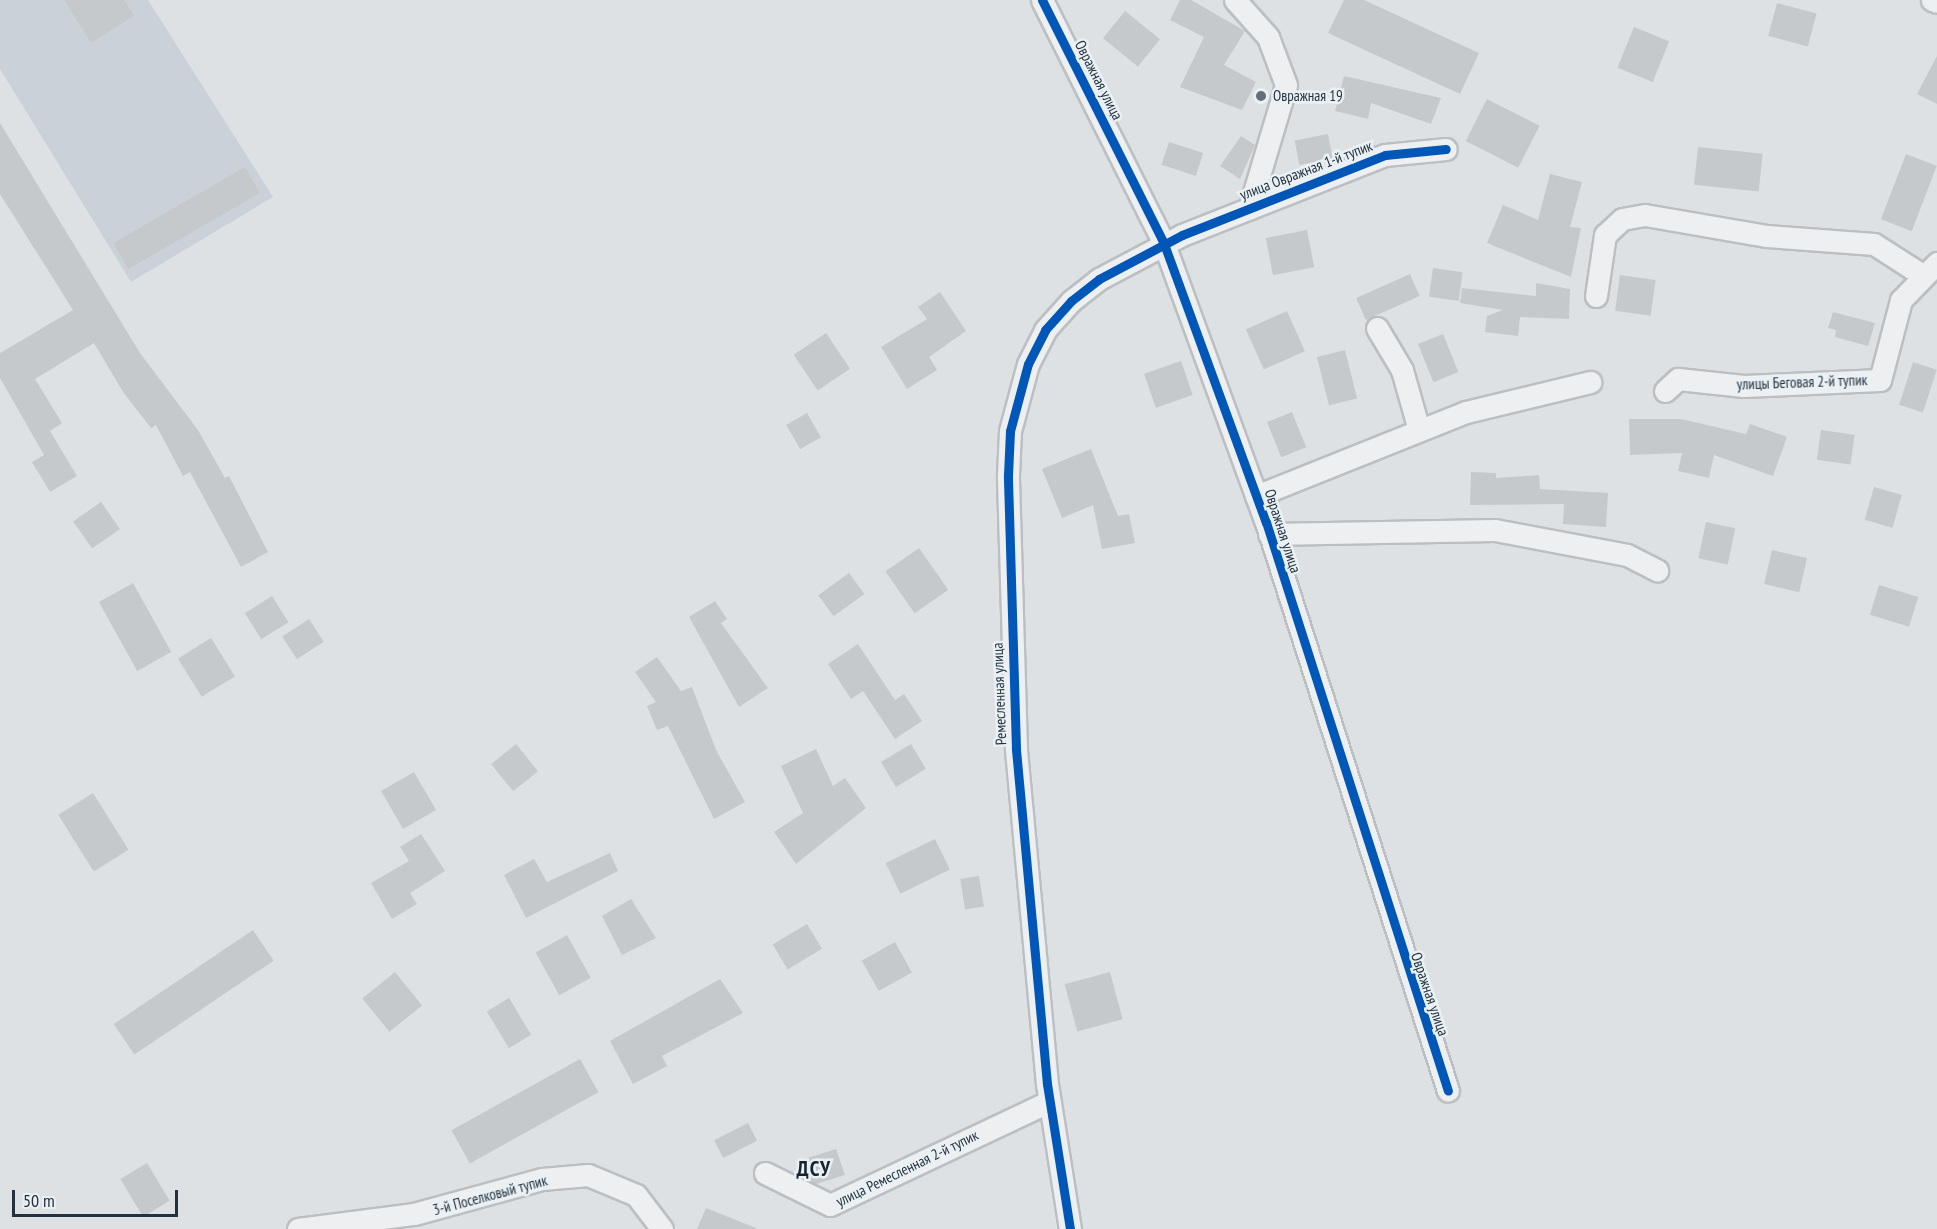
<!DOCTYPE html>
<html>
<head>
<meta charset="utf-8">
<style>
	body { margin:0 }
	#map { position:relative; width:1937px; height:1229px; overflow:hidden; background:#dee1e4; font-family:"PT Sans Narrow",sans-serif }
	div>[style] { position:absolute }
	.built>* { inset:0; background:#cbd1d8 }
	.building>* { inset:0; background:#c6c9cc; transform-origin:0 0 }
	.roads { filter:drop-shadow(2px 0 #bcbfc2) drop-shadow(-2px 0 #bcbfc2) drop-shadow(0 2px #bcbfc2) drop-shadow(0 -2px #bcbfc2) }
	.minor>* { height:21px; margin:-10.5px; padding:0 10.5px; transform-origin:10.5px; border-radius:10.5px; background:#edeff1 }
	.cycleway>* { height:9px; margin:-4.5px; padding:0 4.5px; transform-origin:4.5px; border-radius:4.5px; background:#0057b8 }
	.dots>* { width:16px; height:16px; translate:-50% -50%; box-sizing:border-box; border:3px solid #eaf1f5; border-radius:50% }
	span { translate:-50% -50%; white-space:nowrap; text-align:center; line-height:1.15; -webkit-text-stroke:5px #eaf1f5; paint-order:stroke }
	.street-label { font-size:15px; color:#24323e }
	.poi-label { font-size:15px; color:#24323e }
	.left { translate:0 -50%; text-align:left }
	.district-label { font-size:21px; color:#17232f; font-weight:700; letter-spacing:1.5px }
	.scale { position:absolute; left:12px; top:1190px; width:166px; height:27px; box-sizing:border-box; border:3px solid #24323e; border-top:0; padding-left:8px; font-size:18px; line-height:21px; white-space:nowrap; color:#24323e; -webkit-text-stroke:4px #eaf1f5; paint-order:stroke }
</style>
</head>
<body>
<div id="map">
	<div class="built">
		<div style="clip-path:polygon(0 0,148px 0,273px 197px,131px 282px,0 69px)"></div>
	</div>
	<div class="building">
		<div style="clip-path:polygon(64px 0,124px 0,134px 16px,91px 43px)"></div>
		<div style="clip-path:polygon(1180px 0,1191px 0,1245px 31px,1224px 65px,1256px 82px,1242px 110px,1180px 87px,1204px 37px,1170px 20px)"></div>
		<div style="clip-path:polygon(1344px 0,1364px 0,1479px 53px,1460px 94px,1328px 33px)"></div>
		<div style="left:1777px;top:3px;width:41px;height:34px;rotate:15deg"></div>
		<div style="left:1125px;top:11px;width:45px;height:35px;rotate:39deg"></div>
		<div style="left:1634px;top:27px;width:38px;height:44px;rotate:22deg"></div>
		<div style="clip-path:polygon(1937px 56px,1937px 104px,1917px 94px)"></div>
		<div style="clip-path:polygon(1344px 76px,1441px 98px,1431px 124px,1371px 103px,1368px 119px,1335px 111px)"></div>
		<div style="left:1487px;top:99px;width:59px;height:47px;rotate:27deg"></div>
		<div style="clip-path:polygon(0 123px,140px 353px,198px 430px,225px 478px,229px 476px,268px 552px,241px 567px,190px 472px,183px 476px,156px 425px,151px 428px,123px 392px,94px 343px,35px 379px,62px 423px,50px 431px,77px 476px,50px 492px,32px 462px,44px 455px,0 378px,0 353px,73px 310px,0 194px)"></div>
		<div style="left:1328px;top:134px;width:25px;height:34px;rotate:79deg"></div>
		<div style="clip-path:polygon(1241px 136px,1255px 145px,1240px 179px,1220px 166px)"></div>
		<div style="left:1169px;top:142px;width:36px;height:24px;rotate:18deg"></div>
		<div style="left:1698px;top:147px;width:65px;height:38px;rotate:6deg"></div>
		<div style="left:1906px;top:154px;width:33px;height:70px;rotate:21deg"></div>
		<div style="left:245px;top:167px;width:30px;height:152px;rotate:60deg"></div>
		<div style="clip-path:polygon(1550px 174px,1582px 182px,1570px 227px,1581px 228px,1571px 277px,1487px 243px,1503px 205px,1538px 220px)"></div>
		<div style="left:1307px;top:230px;width:38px;height:42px;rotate:79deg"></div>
		<div style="left:1433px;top:268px;width:30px;height:29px;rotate:8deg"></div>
		<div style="left:1410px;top:274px;width:24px;height:59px;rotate:66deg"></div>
		<div style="left:1620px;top:275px;width:36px;height:36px;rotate:8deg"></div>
		<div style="clip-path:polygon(1536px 283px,1570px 289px,1569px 319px,1520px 317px,1518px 336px,1485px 332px,1487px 316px,1503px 310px,1460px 303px,1462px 288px,1536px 296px)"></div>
		<div style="clip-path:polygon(940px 292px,966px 331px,929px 357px,937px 370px,907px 389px,881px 347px,927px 319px,918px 307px)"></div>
		<div style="left:1287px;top:311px;width:44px;height:45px;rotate:66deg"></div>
		<div style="clip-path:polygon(1833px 312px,1875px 323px,1868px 346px,1835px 337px,1836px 330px,1828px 328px)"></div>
		<div style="left:826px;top:333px;width:43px;height:39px;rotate:56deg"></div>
		<div style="left:1443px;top:334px;width:41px;height:27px;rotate:68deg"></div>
		<div style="left:1345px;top:350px;width:50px;height:29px;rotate:76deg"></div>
		<div style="left:1181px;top:361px;width:36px;height:39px;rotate:71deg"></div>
		<div style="left:1913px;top:362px;width:25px;height:45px;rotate:18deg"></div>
		<div style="left:1292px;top:412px;width:38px;height:27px;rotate:68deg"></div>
		<div style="left:807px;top:413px;width:28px;height:24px;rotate:60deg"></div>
		<div style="clip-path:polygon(1629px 419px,1681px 419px,1746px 434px,1750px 424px,1787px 437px,1773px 476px,1714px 455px,1709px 478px,1678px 471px,1682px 453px,1630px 455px)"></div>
		<div style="left:1821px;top:430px;width:34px;height:30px;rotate:8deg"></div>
		<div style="clip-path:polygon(1091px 449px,1118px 516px,1129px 514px,1135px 543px,1102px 549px,1093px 505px,1062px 518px,1042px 469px)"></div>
		<div style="clip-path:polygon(1471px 472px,1496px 473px,1496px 478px,1539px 475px,1540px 489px,1608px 493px,1606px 527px,1563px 524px,1564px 504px,1470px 505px)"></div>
		<div style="left:1874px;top:487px;width:29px;height:34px;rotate:16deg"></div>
		<div style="left:101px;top:502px;width:33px;height:34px;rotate:55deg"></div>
		<div style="left:1706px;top:522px;width:30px;height:37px;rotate:12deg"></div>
		<div style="left:919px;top:548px;width:51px;height:41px;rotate:55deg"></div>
		<div style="left:1772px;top:550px;width:36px;height:35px;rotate:13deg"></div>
		<div style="left:849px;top:573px;width:26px;height:38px;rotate:54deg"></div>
		<div style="left:133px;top:583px;width:79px;height:39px;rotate:61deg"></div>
		<div style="left:1879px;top:585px;width:41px;height:31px;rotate:17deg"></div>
		<div style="left:272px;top:596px;width:31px;height:32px;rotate:58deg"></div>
		<div style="clip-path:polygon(715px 601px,727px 619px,721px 623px,768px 688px,739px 707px,689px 617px)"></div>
		<div style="left:309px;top:619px;width:27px;height:32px;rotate:57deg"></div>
		<div style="left:211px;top:638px;width:45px;height:39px;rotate:58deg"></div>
		<div style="clip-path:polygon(858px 644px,895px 700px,904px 694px,922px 721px,895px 739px,863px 691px,851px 699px,828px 664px)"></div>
		<div style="clip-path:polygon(657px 657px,681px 691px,692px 687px,716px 750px,745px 802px,714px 819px,668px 726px,657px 730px,647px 706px,656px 702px,635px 672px)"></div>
		<div style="left:516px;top:744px;width:35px;height:32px;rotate:51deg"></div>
		<div style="left:911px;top:744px;width:29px;height:35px;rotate:59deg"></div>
		<div style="clip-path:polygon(816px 749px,833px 786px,845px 778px,866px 808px,796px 864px,774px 832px,803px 813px,781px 766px)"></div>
		<div style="left:414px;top:772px;width:44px;height:38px;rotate:60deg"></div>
		<div style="left:93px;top:793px;width:67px;height:41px;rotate:58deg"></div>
		<div style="clip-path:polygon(421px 834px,445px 871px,410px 893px,417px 904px,392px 919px,371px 883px,409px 861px,400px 847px)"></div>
		<div style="left:935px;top:839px;width:34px;height:55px;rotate:64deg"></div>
		<div style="clip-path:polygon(610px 853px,618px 871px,526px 918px,504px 875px,534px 859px,547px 882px)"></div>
		<div style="left:979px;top:876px;width:31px;height:19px;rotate:81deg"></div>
		<div style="clip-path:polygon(631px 899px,656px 938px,622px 955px,602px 916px)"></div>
		<div style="left:807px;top:924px;width:29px;height:40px;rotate:59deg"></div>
		<div style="left:253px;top:930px;width:37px;height:168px;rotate:56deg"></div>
		<div style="left:567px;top:935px;width:49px;height:36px;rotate:61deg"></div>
		<div style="left:895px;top:942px;width:35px;height:38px;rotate:61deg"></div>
		<div style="left:395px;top:972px;width:43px;height:42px;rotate:51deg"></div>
		<div style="left:1110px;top:972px;width:49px;height:47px;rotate:75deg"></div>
		<div style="clip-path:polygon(720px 979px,743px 1013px,662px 1056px,667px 1066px,633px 1084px,610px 1041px)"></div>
		<div style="left:509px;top:998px;width:43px;height:26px;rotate:59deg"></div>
		<div style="left:580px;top:1059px;width:38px;height:147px;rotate:61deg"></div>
		<div style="left:748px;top:1123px;width:20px;height:38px;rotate:63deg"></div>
		<div style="clip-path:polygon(836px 1149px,845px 1175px,816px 1184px,804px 1178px,798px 1161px)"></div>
		<div style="left:147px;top:1163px;width:44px;height:31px;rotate:59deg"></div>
		<div style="clip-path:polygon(706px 1208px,756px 1228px,756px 1229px,697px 1229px)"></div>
	</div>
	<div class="roads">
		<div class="minor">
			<div style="left:1042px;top:0;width:273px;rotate:63.4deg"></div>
			<div style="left:1164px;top:244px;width:296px;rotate:69.9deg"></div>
			<div style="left:1266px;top:522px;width:597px;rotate:72.26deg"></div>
			<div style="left:1235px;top:0;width:50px;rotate:48.3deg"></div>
			<div style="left:1268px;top:37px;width:51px;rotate:69.4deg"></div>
			<div style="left:1286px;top:85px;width:129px;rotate:106.6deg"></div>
			<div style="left:1932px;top:0;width:5px;rotate:22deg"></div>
			<div style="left:1596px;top:296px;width:62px;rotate:-81.6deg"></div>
			<div style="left:1605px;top:235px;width:23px;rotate:-43deg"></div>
			<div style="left:1622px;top:219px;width:23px;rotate:-10deg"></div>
			<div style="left:1645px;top:215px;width:124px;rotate:9.8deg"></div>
			<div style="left:1767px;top:236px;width:107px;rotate:4.3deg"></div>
			<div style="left:1874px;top:244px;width:59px;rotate:32.6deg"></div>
			<div style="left:1377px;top:328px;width:49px;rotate:59.2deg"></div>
			<div style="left:1402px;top:370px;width:62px;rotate:74.2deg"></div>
			<div style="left:1665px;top:391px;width:18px;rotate:-43deg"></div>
			<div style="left:1678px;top:379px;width:66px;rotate:6.1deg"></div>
			<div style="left:1744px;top:386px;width:136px;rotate:-2.5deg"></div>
			<div style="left:1880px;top:380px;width:83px;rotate:-75.3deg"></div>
			<div style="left:1901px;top:300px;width:52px;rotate:-45.8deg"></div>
			<div style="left:1256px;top:496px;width:226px;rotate:-21.8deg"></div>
			<div style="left:1466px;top:412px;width:128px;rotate:-13.6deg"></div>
			<div style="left:1269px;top:534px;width:226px;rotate:-1deg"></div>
			<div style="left:1495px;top:530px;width:134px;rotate:10.7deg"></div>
			<div style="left:1627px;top:555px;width:34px;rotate:27deg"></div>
			<div style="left:765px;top:1173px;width:72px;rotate:26.2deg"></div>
			<div style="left:830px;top:1205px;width:243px;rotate:-25.3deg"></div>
			<div style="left:298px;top:1229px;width:117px;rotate:-7.4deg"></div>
			<div style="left:414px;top:1214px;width:133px;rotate:-15.3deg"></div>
			<div style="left:542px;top:1179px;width:46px;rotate:-5deg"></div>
			<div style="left:588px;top:1175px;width:52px;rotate:22.6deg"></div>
			<div style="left:636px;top:1195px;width:43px;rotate:52.6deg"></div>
			<div style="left:1070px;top:1229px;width:147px;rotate:-99deg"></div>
			<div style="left:1047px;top:1084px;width:336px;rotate:-95.3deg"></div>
			<div style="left:1016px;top:749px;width:274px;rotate:-91.7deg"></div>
			<div style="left:1008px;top:475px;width:44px;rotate:-87.4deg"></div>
			<div style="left:1010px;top:431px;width:69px;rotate:-75deg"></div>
			<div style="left:1028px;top:364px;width:38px;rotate:-63deg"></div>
			<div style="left:1045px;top:330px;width:39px;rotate:-48deg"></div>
			<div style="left:1071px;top:301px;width:36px;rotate:-38deg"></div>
			<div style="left:1099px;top:279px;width:94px;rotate:-27.9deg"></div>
			<div style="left:1182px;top:235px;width:218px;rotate:-21.5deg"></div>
			<div style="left:1385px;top:155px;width:61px;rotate:-5.6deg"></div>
		</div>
	</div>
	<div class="cycleway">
		<div style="left:1042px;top:0;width:273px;rotate:63.4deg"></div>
		<div style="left:1164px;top:244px;width:296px;rotate:69.9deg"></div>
		<div style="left:1266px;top:522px;width:597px;rotate:72.26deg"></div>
		<div style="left:1070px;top:1229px;width:147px;rotate:-99deg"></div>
		<div style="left:1047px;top:1084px;width:336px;rotate:-95.3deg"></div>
		<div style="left:1016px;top:749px;width:274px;rotate:-91.7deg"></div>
		<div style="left:1008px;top:475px;width:44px;rotate:-87.4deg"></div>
		<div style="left:1010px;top:431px;width:69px;rotate:-75deg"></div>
		<div style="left:1028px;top:364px;width:38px;rotate:-63deg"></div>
		<div style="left:1045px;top:330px;width:39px;rotate:-48deg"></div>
		<div style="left:1071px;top:301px;width:36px;rotate:-38deg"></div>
		<div style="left:1099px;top:279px;width:94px;rotate:-27.9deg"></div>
		<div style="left:1182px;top:235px;width:218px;rotate:-21.5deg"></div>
		<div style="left:1385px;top:155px;width:61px;rotate:-5.6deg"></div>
	</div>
	<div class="dots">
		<div style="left:1261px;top:96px;background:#656f78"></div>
	</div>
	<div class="street-label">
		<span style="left:1099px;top:80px;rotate:63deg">Овражная улица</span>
		<span style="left:1306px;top:170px;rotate:-21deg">улица Овражная 1-й тупик</span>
		<span style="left:1802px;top:382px;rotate:-2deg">улицы Беговая 2-й тупик</span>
		<span style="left:1283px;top:531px;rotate:72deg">Овражная улица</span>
		<span style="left:999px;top:694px;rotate:-92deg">Ремесленная улица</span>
		<span style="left:1430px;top:994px;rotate:71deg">Овражная улица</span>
		<span style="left:907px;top:1168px;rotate:-26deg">улица Ремесленная 2-й тупик</span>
		<span style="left:490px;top:1195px;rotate:-15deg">3-й Поселковый тупик</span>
	</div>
	<div class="poi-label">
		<span class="left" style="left:1273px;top:96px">Овражная 19</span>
	</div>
	<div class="district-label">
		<span style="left:814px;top:1169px">ДСУ</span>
	</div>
	<div class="scale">50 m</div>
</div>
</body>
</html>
